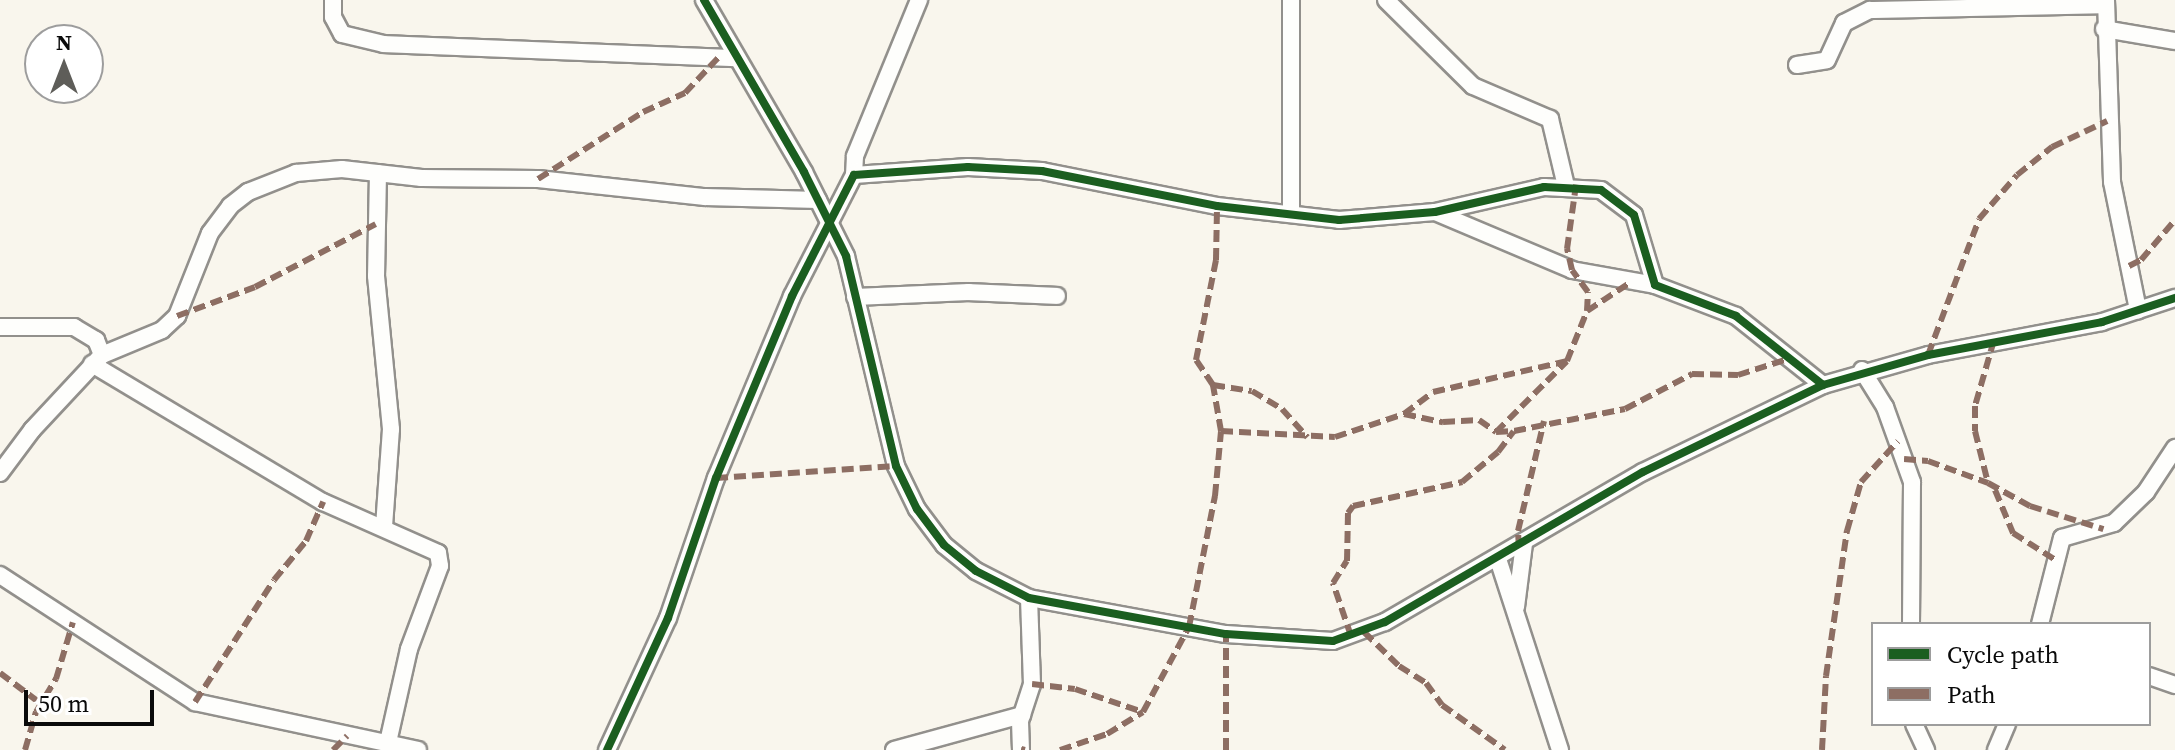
<!DOCTYPE html>
<html>
<head>
<meta charset="utf-8">
<style>
	body { margin:0 }
	#map { position:relative; width:2175px; height:750px; overflow:hidden; background:#f9f6ed; font-family:"Source Serif 4",serif }
	div>[style] { position:absolute }
	.roads { filter:drop-shadow(2px 0 #92908c) drop-shadow(-2px 0 #92908c) drop-shadow(0 2px #92908c) drop-shadow(0 -2px #92908c) }
	.minor>* { height:16px; margin:-8px; padding:0 8px; transform-origin:8px; border-radius:8px; background:#fefefc }
	.quiet>* { height:6px; margin-top:-3px; transform-origin:0; background:repeating-linear-gradient(90deg,#8d6e63 0 12px,transparent 0 18px) }
	.cycleway>* { height:8px; margin:-4px; padding:0 4px; transform-origin:4px; border-radius:4px; background:#1b5e20 }
	span { translate:-50% -50%; white-space:nowrap; text-align:center; line-height:1.15; -webkit-text-stroke:8px #fff; paint-order:stroke }
	.legend { position:absolute; left:1871px; top:622px; width:280px; height:104px; box-sizing:border-box; background:#fff; border:2px solid #9d9d9d; margin:0; padding:10px 14px; list-style:none; font-size:24px; color:#0a0a0a }
	.legend li { display:flex; align-items:center; gap:16px; height:40px }
	.legend b { width:40px; border:2px solid #9d9d9d }
	.north { position:absolute; left:24px; top:24px; width:80px; height:80px; box-sizing:border-box; background:#fff; border:2px solid #9d9d9d; border-radius:50%; rotate:0deg; font-size:22px; font-weight:700; line-height:32px; text-align:center; color:#0a0a0a }
	.north::after { content:''; display:block; margin:auto; width:28px; height:36px; background:#5e5d59; clip-path:polygon(50% 0,100% 100%,50% 72%,0 100%) }
	.scale { position:absolute; left:24px; top:690px; width:130px; height:36px; box-sizing:border-box; border:4px solid #0a0a0a; border-top:0; padding-left:10px; font-size:24px; line-height:28px; white-space:nowrap; color:#0a0a0a; -webkit-text-stroke:6px #fff; paint-order:stroke }
</style>
</head>
<body>
<div id="map">
	<div class="roads">
		<div class="minor">
			<div style="left:333px;top:0;width:17px;rotate:90deg"></div>
			<div style="left:333px;top:17px;width:19px;rotate:62deg"></div>
			<div style="left:342px;top:34px;width:43px;rotate:13.4deg"></div>
			<div style="left:384px;top:44px;width:351px;rotate:2.3deg"></div>
			<div style="left:704px;top:0;width:199px;rotate:59.8deg"></div>
			<div style="left:804px;top:172px;width:94px;rotate:63.4deg"></div>
			<div style="left:846px;top:256px;width:216px;rotate:76.6deg"></div>
			<div style="left:896px;top:466px;width:48px;rotate:64deg"></div>
			<div style="left:917px;top:509px;width:45px;rotate:53.1deg"></div>
			<div style="left:944px;top:545px;width:41px;rotate:39.1deg"></div>
			<div style="left:976px;top:571px;width:59px;rotate:27deg"></div>
			<div style="left:1029px;top:598px;width:200px;rotate:10.4deg"></div>
			<div style="left:1226px;top:634px;width:107px;rotate:3.7deg"></div>
			<div style="left:1333px;top:641px;width:55px;rotate:-20.1deg"></div>
			<div style="left:1385px;top:622px;width:298px;rotate:-30.2deg"></div>
			<div style="left:1643px;top:472px;width:200px;rotate:-25.8deg"></div>
			<div style="left:1823px;top:385px;width:109px;rotate:-15.9deg"></div>
			<div style="left:1928px;top:355px;width:177px;rotate:-10.7deg"></div>
			<div style="left:2102px;top:322px;width:77px;rotate:-18.2deg"></div>
			<div style="left:1291px;top:0;width:212px;rotate:90deg"></div>
			<div style="left:1386px;top:0;width:122px;rotate:44.7deg"></div>
			<div style="left:1473px;top:86px;width:84px;rotate:23.2deg"></div>
			<div style="left:1550px;top:119px;width:69px;rotate:76.6deg"></div>
			<div style="left:2106px;top:0;width:182px;rotate:88.1deg"></div>
			<div style="left:2112px;top:182px;width:131px;rotate:78.5deg"></div>
			<div style="left:2104px;top:29px;width:72px;rotate:9.6deg"></div>
			<div style="left:1797px;top:65px;width:30px;rotate:-9deg"></div>
			<div style="left:1827px;top:60px;width:41px;rotate:-65.3deg"></div>
			<div style="left:1844px;top:23px;width:29px;rotate:-27deg"></div>
			<div style="left:1870px;top:10px;width:235px;rotate:-1.2deg"></div>
			<div style="left:378px;top:173px;width:103px;rotate:91.1deg"></div>
			<div style="left:376px;top:276px;width:154px;rotate:84.4deg"></div>
			<div style="left:391px;top:429px;width:98px;rotate:94.1deg"></div>
			<div style="left:854px;top:175px;width:19px;rotate:-87deg"></div>
			<div style="left:855px;top:156px;width:169px;rotate:-67.7deg"></div>
			<div style="left:1435px;top:212px;width:149px;rotate:22.9deg"></div>
			<div style="left:1572px;top:270px;width:84px;rotate:10.2deg"></div>
			<div style="left:855px;top:297px;width:114px;rotate:-2.5deg"></div>
			<div style="left:969px;top:292px;width:88px;rotate:2.6deg"></div>
			<div style="left:0;top:327px;width:74px"></div>
			<div style="left:74px;top:327px;width:26px;rotate:31deg"></div>
			<div style="left:96px;top:340px;width:16px;rotate:68deg"></div>
			<div style="left:92px;top:364px;width:269px;rotate:30.9deg"></div>
			<div style="left:323px;top:502px;width:126px;rotate:23.9deg"></div>
			<div style="left:438px;top:553px;width:13px;rotate:81deg"></div>
			<div style="left:440px;top:566px;width:89px;rotate:110.5deg"></div>
			<div style="left:409px;top:649px;width:95px;rotate:102.7deg"></div>
			<div style="left:1862px;top:370px;width:44px;rotate:58.1deg"></div>
			<div style="left:1885px;top:407px;width:80px;rotate:70.2deg"></div>
			<div style="left:1912px;top:482px;width:142px;rotate:90.4deg"></div>
			<div style="left:0;top:473px;width:54px;rotate:-53.3deg"></div>
			<div style="left:32px;top:430px;width:103px;rotate:-47deg"></div>
			<div style="left:102px;top:355px;width:65px;rotate:-22.6deg"></div>
			<div style="left:162px;top:330px;width:21px;rotate:-43deg"></div>
			<div style="left:177px;top:316px;width:89px;rotate:-68.3deg"></div>
			<div style="left:210px;top:233px;width:34px;rotate:-53deg"></div>
			<div style="left:230px;top:206px;width:23px;rotate:-38deg"></div>
			<div style="left:248px;top:192px;width:52px;rotate:-21.6deg"></div>
			<div style="left:296px;top:173px;width:46px;rotate:-5deg"></div>
			<div style="left:342px;top:169px;width:80px;rotate:6.5deg"></div>
			<div style="left:421px;top:178px;width:117px;rotate:0.5deg"></div>
			<div style="left:538px;top:179px;width:168px;rotate:6.2deg"></div>
			<div style="left:705px;top:197px;width:113px;rotate:1.5deg"></div>
			<div style="left:1498px;top:559px;width:201px;rotate:72deg"></div>
			<div style="left:0;top:575px;width:233px;rotate:33.1deg"></div>
			<div style="left:195px;top:702px;width:228px;rotate:12.1deg"></div>
			<div style="left:1516px;top:607px;width:64px;rotate:-82.8deg"></div>
			<div style="left:2040px;top:624px;width:89px;rotate:-75.7deg"></div>
			<div style="left:2062px;top:538px;width:54px;rotate:-16.1deg"></div>
			<div style="left:2114px;top:523px;width:45px;rotate:-44.1deg"></div>
			<div style="left:2146px;top:492px;width:53px;rotate:-56.6deg"></div>
			<div style="left:2149px;top:676px;width:28px;rotate:19deg"></div>
			<div style="left:1914px;top:724px;width:29px;rotate:65deg"></div>
			<div style="left:607px;top:750px;width:145px;rotate:-65.2deg"></div>
			<div style="left:668px;top:618px;width:148px;rotate:-71.1deg"></div>
			<div style="left:716px;top:478px;width:197px;rotate:-67.3deg"></div>
			<div style="left:792px;top:296px;width:136px;rotate:-62.9deg"></div>
			<div style="left:854px;top:175px;width:114px;rotate:-4deg"></div>
			<div style="left:968px;top:167px;width:74px;rotate:3.1deg"></div>
			<div style="left:1042px;top:171px;width:178px;rotate:11.3deg"></div>
			<div style="left:1217px;top:206px;width:123px;rotate:6.5deg"></div>
			<div style="left:1339px;top:220px;width:96px;rotate:-4.8deg"></div>
			<div style="left:1435px;top:212px;width:112px;rotate:-12.9deg"></div>
			<div style="left:1544px;top:187px;width:57px;rotate:3deg"></div>
			<div style="left:1601px;top:190px;width:41px;rotate:37.1deg"></div>
			<div style="left:1634px;top:215px;width:73px;rotate:73.3deg"></div>
			<div style="left:1655px;top:285px;width:87px;rotate:20.9deg"></div>
			<div style="left:1736px;top:316px;width:111px;rotate:38.4deg"></div>
			<div style="left:894px;top:750px;width:133px;rotate:-15.3deg"></div>
			<div style="left:1021px;top:750px;width:29px;rotate:-92deg"></div>
			<div style="left:1020px;top:721px;width:39px;rotate:-72deg"></div>
			<div style="left:1032px;top:684px;width:86px;rotate:-92deg"></div>
			<div style="left:1996px;top:750px;width:28px;rotate:-67deg"></div>
		</div>
	</div>
	<div class="quiet">
		<div style="left:538px;top:179px;width:125px;rotate:-32.5deg"></div>
		<div style="left:643px;top:112px;width:46px;rotate:-24.3deg"></div>
		<div style="left:685px;top:93px;width:48px;rotate:-46.7deg"></div>
		<div style="left:2129px;top:266px;width:13px;rotate:-27deg"></div>
		<div style="left:2141px;top:260px;width:52px;rotate:-49.6deg"></div>
		<div style="left:1587px;top:311px;width:49px;rotate:-33.4deg"></div>
		<div style="left:177px;top:316px;width:83px;rotate:-20.4deg"></div>
		<div style="left:255px;top:287px;width:136px;rotate:-27.5deg"></div>
		<div style="left:1994px;top:340px;width:69px;rotate:106.1deg"></div>
		<div style="left:1975px;top:406px;width:25px;rotate:90deg"></div>
		<div style="left:1975px;top:431px;width:54px;rotate:76deg"></div>
		<div style="left:1988px;top:483px;width:48px;rotate:28.7deg"></div>
		<div style="left:2030px;top:506px;width:77px;rotate:17.5deg"></div>
		<div style="left:1928px;top:355px;width:145px;rotate:-69.4deg"></div>
		<div style="left:1979px;top:219px;width:58px;rotate:-49.2deg"></div>
		<div style="left:2017px;top:175px;width:45px;rotate:-38.7deg"></div>
		<div style="left:2052px;top:147px;width:61px;rotate:-25.3deg"></div>
		<div style="left:1213px;top:385px;width:39px;rotate:9deg"></div>
		<div style="left:1252px;top:391px;width:35px;rotate:31deg"></div>
		<div style="left:1282px;top:409px;width:38px;rotate:48deg"></div>
		<div style="left:1404px;top:414px;width:36px;rotate:-37deg"></div>
		<div style="left:1433px;top:392px;width:138px;rotate:-13deg"></div>
		<div style="left:1221px;top:431px;width:114px;rotate:3deg"></div>
		<div style="left:1335px;top:437px;width:73px;rotate:-18.4deg"></div>
		<div style="left:1404px;top:414px;width:40px;rotate:12deg"></div>
		<div style="left:1443px;top:422px;width:36px;rotate:-3deg"></div>
		<div style="left:1479px;top:420px;width:21px;rotate:35deg"></div>
		<div style="left:1496px;top:432px;width:18px;rotate:-3deg"></div>
		<div style="left:1514px;top:431px;width:113px;rotate:-11.2deg"></div>
		<div style="left:1625px;top:409px;width:76px;rotate:-27.6deg"></div>
		<div style="left:1692px;top:374px;width:46px;rotate:1.2deg"></div>
		<div style="left:1738px;top:375px;width:52px;rotate:-17.7deg"></div>
		<div style="left:1496px;top:432px;width:100px;rotate:-45deg"></div>
		<div style="left:1567px;top:361px;width:54px;rotate:-68.2deg"></div>
		<div style="left:1587px;top:311px;width:19px;rotate:-87deg"></div>
		<div style="left:1588px;top:292px;width:27px;rotate:-126deg"></div>
		<div style="left:1572px;top:270px;width:22px;rotate:-103deg"></div>
		<div style="left:1567px;top:249px;width:65px;rotate:-82deg"></div>
		<div style="left:1904px;top:459px;width:24px;rotate:5deg"></div>
		<div style="left:1928px;top:461px;width:64px;rotate:20.1deg"></div>
		<div style="left:716px;top:478px;width:180px;rotate:-3.8deg"></div>
		<div style="left:1995px;top:490px;width:47px;rotate:67.3deg"></div>
		<div style="left:2013px;top:533px;width:49px;rotate:32.4deg"></div>
		<div style="left:1519px;top:547px;width:16px;rotate:-94deg"></div>
		<div style="left:1518px;top:531px;width:113px;rotate:-76.7deg"></div>
		<div style="left:1364px;top:632px;width:49px;rotate:44.2deg"></div>
		<div style="left:1399px;top:666px;width:32px;rotate:32deg"></div>
		<div style="left:1426px;top:683px;width:27px;rotate:54deg"></div>
		<div style="left:1442px;top:705px;width:77px;rotate:35.5deg"></div>
		<div style="left:1351px;top:636px;width:56px;rotate:-108.8deg"></div>
		<div style="left:1333px;top:583px;width:26px;rotate:-58deg"></div>
		<div style="left:1347px;top:561px;width:48px;rotate:-88.8deg"></div>
		<div style="left:1348px;top:513px;width:9px;rotate:-54deg"></div>
		<div style="left:1353px;top:506px;width:112px;rotate:-12.4deg"></div>
		<div style="left:1462px;top:482px;width:47px;rotate:-39.8deg"></div>
		<div style="left:1498px;top:452px;width:26px;rotate:-53deg"></div>
		<div style="left:0;top:673px;width:50px;rotate:36.9deg"></div>
		<div style="left:1032px;top:684px;width:43px;rotate:6.6deg"></div>
		<div style="left:1075px;top:689px;width:72px;rotate:18.7deg"></div>
		<div style="left:195px;top:702px;width:145px;rotate:-57.1deg"></div>
		<div style="left:274px;top:580px;width:50px;rotate:-50.6deg"></div>
		<div style="left:306px;top:541px;width:43px;rotate:-66.4deg"></div>
		<div style="left:1021px;top:749px;width:4px;rotate:14deg"></div>
		<div style="left:25px;top:750px;width:40px;rotate:-74deg"></div>
		<div style="left:36px;top:712px;width:39px;rotate:-59deg"></div>
		<div style="left:56px;top:679px;width:59px;rotate:-73.4deg"></div>
		<div style="left:333px;top:750px;width:20px;rotate:-45deg"></div>
		<div style="left:1060px;top:750px;width:50px;rotate:-18.8deg"></div>
		<div style="left:1107px;top:734px;width:42px;rotate:-31.4deg"></div>
		<div style="left:1143px;top:712px;width:97px;rotate:-61.6deg"></div>
		<div style="left:1189px;top:627px;width:134px;rotate:-78.8deg"></div>
		<div style="left:1215px;top:496px;width:65px;rotate:-84.7deg"></div>
		<div style="left:1221px;top:431px;width:47px;rotate:-99.9deg"></div>
		<div style="left:1213px;top:385px;width:30px;rotate:-124deg"></div>
		<div style="left:1196px;top:360px;width:102px;rotate:-78.7deg"></div>
		<div style="left:1216px;top:260px;width:54px;rotate:-88.9deg"></div>
		<div style="left:1226px;top:750px;width:116px;rotate:-90deg"></div>
		<div style="left:1822px;top:750px;width:74px;rotate:-86.9deg"></div>
		<div style="left:1826px;top:676px;width:147px;rotate:-81.8deg"></div>
		<div style="left:1847px;top:531px;width:51px;rotate:-74.1deg"></div>
		<div style="left:1861px;top:482px;width:55px;rotate:-47.9deg"></div>
	</div>
	<div class="cycleway">
		<div style="left:704px;top:0;width:199px;rotate:59.8deg"></div>
		<div style="left:804px;top:172px;width:94px;rotate:63.4deg"></div>
		<div style="left:846px;top:256px;width:216px;rotate:76.6deg"></div>
		<div style="left:896px;top:466px;width:48px;rotate:64deg"></div>
		<div style="left:917px;top:509px;width:45px;rotate:53.1deg"></div>
		<div style="left:944px;top:545px;width:41px;rotate:39.1deg"></div>
		<div style="left:976px;top:571px;width:59px;rotate:27deg"></div>
		<div style="left:1029px;top:598px;width:200px;rotate:10.4deg"></div>
		<div style="left:1226px;top:634px;width:107px;rotate:3.7deg"></div>
		<div style="left:1333px;top:641px;width:55px;rotate:-20.1deg"></div>
		<div style="left:1385px;top:622px;width:298px;rotate:-30.2deg"></div>
		<div style="left:1643px;top:472px;width:200px;rotate:-25.8deg"></div>
		<div style="left:1823px;top:385px;width:109px;rotate:-15.9deg"></div>
		<div style="left:1928px;top:355px;width:177px;rotate:-10.7deg"></div>
		<div style="left:2102px;top:322px;width:77px;rotate:-18.2deg"></div>
		<div style="left:607px;top:750px;width:145px;rotate:-65.2deg"></div>
		<div style="left:668px;top:618px;width:148px;rotate:-71.1deg"></div>
		<div style="left:716px;top:478px;width:197px;rotate:-67.3deg"></div>
		<div style="left:792px;top:296px;width:136px;rotate:-62.9deg"></div>
		<div style="left:854px;top:175px;width:114px;rotate:-4deg"></div>
		<div style="left:968px;top:167px;width:74px;rotate:3.1deg"></div>
		<div style="left:1042px;top:171px;width:178px;rotate:11.3deg"></div>
		<div style="left:1217px;top:206px;width:123px;rotate:6.5deg"></div>
		<div style="left:1339px;top:220px;width:96px;rotate:-4.8deg"></div>
		<div style="left:1435px;top:212px;width:112px;rotate:-12.9deg"></div>
		<div style="left:1544px;top:187px;width:57px;rotate:3deg"></div>
		<div style="left:1601px;top:190px;width:41px;rotate:37.1deg"></div>
		<div style="left:1634px;top:215px;width:73px;rotate:73.3deg"></div>
		<div style="left:1655px;top:285px;width:87px;rotate:20.9deg"></div>
		<div style="left:1736px;top:316px;width:111px;rotate:38.4deg"></div>
	</div>
	<ul class="legend">
	<li><b style="height:10px;background:#1b5e20"></b>Cycle path</li>
	<li><b style="height:10px;background:#8d6e63"></b>Path</li>
	</ul>
	<div class="north">N</div>
	<div class="scale">50 m</div>
</div>
</body>
</html>
